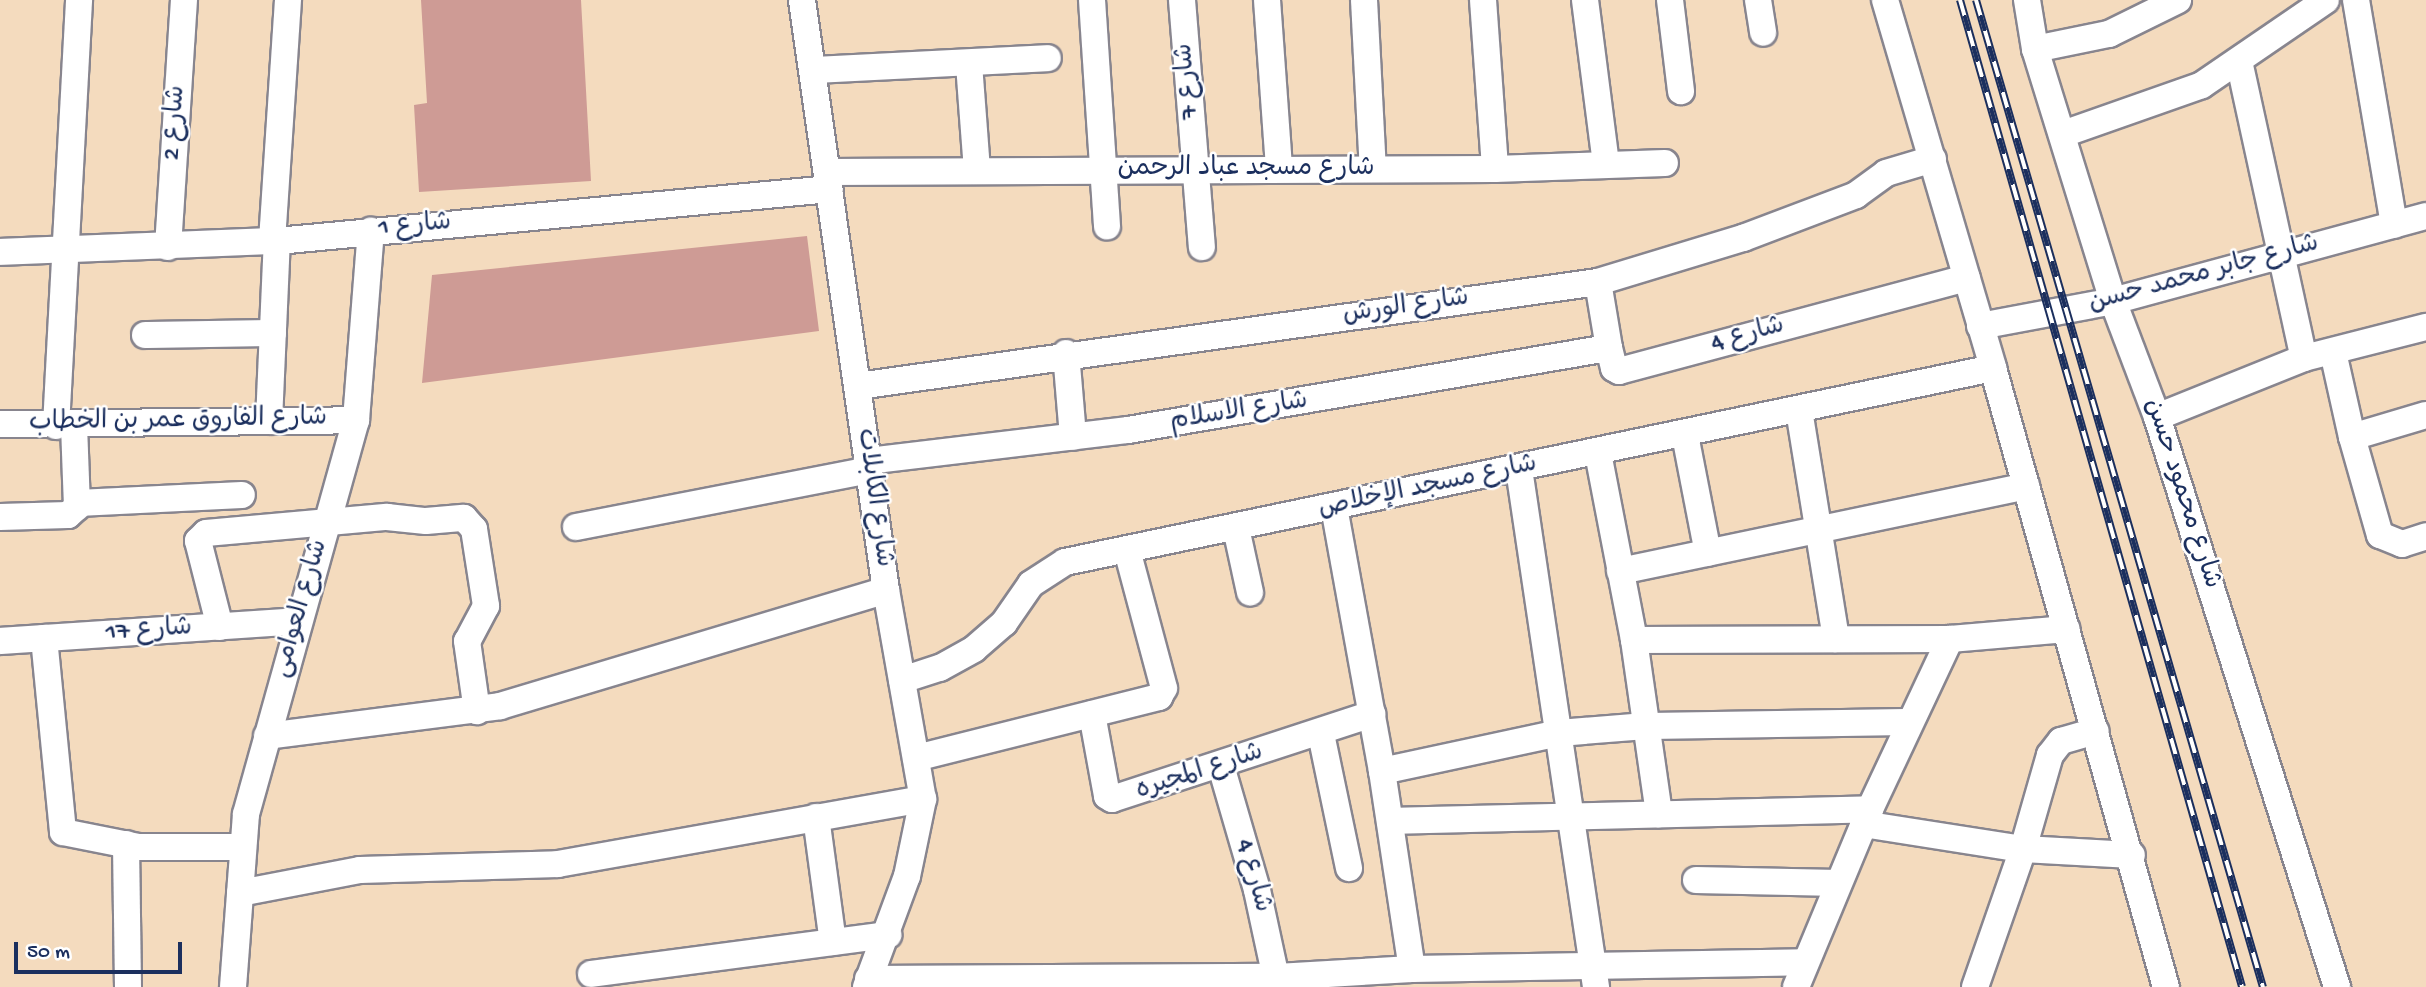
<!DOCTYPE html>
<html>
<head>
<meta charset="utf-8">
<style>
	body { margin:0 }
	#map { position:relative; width:2426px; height:987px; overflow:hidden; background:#f4dbbe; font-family:"Gochi Hand","Playpen Sans Arabic",sans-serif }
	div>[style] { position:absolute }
	.building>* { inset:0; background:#ce9b95 }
	.roads { filter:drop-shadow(2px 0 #88858e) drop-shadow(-2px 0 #88858e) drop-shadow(0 2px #88858e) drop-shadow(0 -2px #88858e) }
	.minor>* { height:26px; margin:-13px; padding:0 13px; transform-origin:13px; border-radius:13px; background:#fff }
	.rail>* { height:8px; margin-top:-4px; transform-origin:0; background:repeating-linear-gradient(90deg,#fff 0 16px,#1b2f5e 0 32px); box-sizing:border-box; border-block:2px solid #1b2f5e }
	span { translate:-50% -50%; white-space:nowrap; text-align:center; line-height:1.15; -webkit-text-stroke:5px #fff; paint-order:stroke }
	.street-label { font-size:26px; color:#1b2f5e }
	.scale { position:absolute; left:14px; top:942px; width:168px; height:32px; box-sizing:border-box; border:4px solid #1b2f5e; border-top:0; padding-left:9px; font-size:21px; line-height:24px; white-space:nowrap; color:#1b2f5e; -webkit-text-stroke:5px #fff; paint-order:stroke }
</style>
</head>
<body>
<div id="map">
	<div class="building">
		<div style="clip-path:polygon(421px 0,581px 0,591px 181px,419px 192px,414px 105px,427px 103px)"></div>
		<div style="clip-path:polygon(807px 236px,819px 331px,422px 383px,432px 275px)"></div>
	</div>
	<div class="roads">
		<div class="minor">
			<div style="left:802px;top:0;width:596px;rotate:81.9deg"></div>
			<div style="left:886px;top:590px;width:212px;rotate:80deg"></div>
			<div style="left:923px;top:799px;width:79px;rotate:101.7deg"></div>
			<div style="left:907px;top:876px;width:118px;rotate:110.3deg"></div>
			<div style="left:1092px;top:0;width:227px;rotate:86.2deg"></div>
			<div style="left:1182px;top:0;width:248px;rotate:85.4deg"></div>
			<div style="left:1267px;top:0;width:169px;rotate:85.9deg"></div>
			<div style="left:1364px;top:0;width:169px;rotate:87deg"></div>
			<div style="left:1483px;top:0;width:169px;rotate:85.9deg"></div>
			<div style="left:1585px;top:0;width:166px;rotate:82.7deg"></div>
			<div style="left:1670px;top:0;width:92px;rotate:83.1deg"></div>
			<div style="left:1758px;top:0;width:33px;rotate:81deg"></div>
			<div style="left:1885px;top:0;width:384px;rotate:73.6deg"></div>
			<div style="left:1993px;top:368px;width:643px;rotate:74.39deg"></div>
			<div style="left:2027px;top:0;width:50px;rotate:80.7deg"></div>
			<div style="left:2035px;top:49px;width:264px;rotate:72.8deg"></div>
			<div style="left:2113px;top:301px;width:124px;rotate:69.2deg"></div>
			<div style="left:2157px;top:417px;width:598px;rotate:72.47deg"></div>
			<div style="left:2356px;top:0;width:228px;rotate:80.4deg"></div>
			<div style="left:2035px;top:49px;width:76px;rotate:-11.5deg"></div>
			<div style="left:2109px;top:34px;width:77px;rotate:-26.2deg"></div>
			<div style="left:2239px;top:61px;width:304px;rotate:77.7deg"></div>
			<div style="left:969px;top:64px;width:107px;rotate:85.7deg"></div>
			<div style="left:813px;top:70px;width:235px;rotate:-2.9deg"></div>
			<div style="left:2063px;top:134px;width:147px;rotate:-19.4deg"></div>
			<div style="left:2202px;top:85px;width:150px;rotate:-34.4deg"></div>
			<div style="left:827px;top:172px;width:668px;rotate:-0.26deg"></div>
			<div style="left:1495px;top:169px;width:170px;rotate:-2deg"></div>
			<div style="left:272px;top:241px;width:242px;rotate:-86.2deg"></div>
			<div style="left:168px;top:247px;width:248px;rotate:-86.3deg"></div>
			<div style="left:0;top:252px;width:277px;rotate:-2.3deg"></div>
			<div style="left:277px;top:241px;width:555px;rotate:-5.37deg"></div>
			<div style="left:1598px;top:282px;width:67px;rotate:80.5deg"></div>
			<div style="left:1609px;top:348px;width:21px;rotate:76deg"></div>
			<div style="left:1614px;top:368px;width:6px;rotate:31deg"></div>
			<div style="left:1619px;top:371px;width:360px;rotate:-15deg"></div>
			<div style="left:1980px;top:326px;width:135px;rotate:-10.6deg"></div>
			<div style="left:2113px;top:301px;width:324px;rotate:-15.2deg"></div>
			<div style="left:145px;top:335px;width:128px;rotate:-0.9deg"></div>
			<div style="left:2333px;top:352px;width:87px;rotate:77.4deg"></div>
			<div style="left:2352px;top:437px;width:77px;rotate:-16.6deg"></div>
			<div style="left:1066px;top:353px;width:84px;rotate:85.2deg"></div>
			<div style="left:858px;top:386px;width:747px;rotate:-8deg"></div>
			<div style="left:1598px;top:282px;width:152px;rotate:-16.9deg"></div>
			<div style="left:1743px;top:238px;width:121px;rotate:-20.8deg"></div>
			<div style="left:1856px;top:195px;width:37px;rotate:-36deg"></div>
			<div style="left:1886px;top:173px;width:49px;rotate:-16.6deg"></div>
			<div style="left:1799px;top:410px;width:232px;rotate:80.8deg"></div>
			<div style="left:2157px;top:417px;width:158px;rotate:-21.9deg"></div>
			<div style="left:2304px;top:358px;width:126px;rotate:-14.3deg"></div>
			<div style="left:269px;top:421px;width:180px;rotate:-87.5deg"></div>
			<div style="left:0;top:424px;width:356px;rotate:-0.6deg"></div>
			<div style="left:56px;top:426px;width:427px;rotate:-86.9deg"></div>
			<div style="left:1685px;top:435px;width:120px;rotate:79deg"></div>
			<div style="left:2352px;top:437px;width:102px;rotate:74.1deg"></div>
			<div style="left:2380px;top:535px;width:24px;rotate:22deg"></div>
			<div style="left:2402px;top:544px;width:25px;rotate:-18deg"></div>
			<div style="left:1598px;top:453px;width:190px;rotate:79.1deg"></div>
			<div style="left:1634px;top:640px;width:176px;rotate:81.8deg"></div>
			<div style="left:867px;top:461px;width:263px;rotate:-6.8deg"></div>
			<div style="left:1128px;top:430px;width:488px;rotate:-9.7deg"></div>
			<div style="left:1519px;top:469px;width:524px;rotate:81.54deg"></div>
			<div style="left:78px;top:503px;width:164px;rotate:-2.8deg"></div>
			<div style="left:1334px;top:507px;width:268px;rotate:79.7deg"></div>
			<div style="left:1382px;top:771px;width:200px;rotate:81.4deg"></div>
			<div style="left:0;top:517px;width:68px;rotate:-1.7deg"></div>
			<div style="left:68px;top:515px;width:12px;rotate:-42deg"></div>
			<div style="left:77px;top:507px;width:81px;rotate:-92.1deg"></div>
			<div style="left:576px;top:527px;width:298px;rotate:-11deg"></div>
			<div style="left:1236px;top:528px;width:66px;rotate:77.7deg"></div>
			<div style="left:1620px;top:571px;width:415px;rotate:-11.8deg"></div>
			<div style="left:220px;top:627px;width:89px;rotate:-104.3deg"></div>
			<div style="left:198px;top:541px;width:11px;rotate:-45deg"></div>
			<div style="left:206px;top:533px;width:182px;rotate:-5.1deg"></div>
			<div style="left:387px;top:517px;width:39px;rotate:6deg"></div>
			<div style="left:426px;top:521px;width:38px;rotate:-5deg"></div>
			<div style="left:464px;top:518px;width:15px;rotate:48deg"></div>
			<div style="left:474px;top:529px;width:78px;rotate:81.1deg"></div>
			<div style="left:486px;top:606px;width:40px;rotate:118deg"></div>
			<div style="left:467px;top:641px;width:71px;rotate:81.9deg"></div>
			<div style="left:44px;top:638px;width:195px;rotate:84.4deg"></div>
			<div style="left:63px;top:832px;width:77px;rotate:11.2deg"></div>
			<div style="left:139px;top:847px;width:103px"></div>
			<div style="left:1634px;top:640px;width:316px;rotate:-0.2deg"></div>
			<div style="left:1950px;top:639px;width:117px;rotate:-4.9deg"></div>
			<div style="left:0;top:641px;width:299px;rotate:-3.8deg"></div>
			<div style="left:902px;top:680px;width:40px;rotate:-18deg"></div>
			<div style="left:940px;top:668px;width:39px;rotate:-29deg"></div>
			<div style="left:974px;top:649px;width:40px;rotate:-41deg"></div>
			<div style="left:1004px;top:623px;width:47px;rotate:-55.3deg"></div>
			<div style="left:1031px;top:584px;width:40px;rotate:-32.9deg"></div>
			<div style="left:1065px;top:562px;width:948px;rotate:-11.81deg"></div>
			<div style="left:1092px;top:714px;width:83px;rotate:79.6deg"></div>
			<div style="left:1107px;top:796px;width:6px;rotate:31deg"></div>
			<div style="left:1112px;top:799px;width:274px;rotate:-18.1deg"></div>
			<div style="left:1321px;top:734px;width:137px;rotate:78.2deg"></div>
			<div style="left:267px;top:736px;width:235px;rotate:-7.3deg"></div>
			<div style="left:500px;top:706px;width:403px;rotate:-16.7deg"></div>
			<div style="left:916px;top:758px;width:251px;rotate:-14.1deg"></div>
			<div style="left:1159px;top:697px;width:10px;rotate:-61deg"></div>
			<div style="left:1164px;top:688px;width:143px;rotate:-105deg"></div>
			<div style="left:1221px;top:766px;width:129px;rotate:73.8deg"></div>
			<div style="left:1257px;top:890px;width:99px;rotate:77.8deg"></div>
			<div style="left:1382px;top:771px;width:181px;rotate:-12.1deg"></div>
			<div style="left:1559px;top:733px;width:87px;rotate:-4.6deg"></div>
			<div style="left:1646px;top:726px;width:263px;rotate:-0.9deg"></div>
			<div style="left:816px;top:817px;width:126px;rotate:82.3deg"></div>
			<div style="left:1390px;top:821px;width:480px;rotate:-1.4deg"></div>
			<div style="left:1863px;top:824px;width:162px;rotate:8.9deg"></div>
			<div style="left:2023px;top:849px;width:109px;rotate:3.2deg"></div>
			<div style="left:126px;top:844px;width:143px;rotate:89.2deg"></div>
			<div style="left:1696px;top:880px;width:142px;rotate:1.2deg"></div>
			<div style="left:240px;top:893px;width:122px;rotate:-10.9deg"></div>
			<div style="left:360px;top:870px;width:198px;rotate:-1.7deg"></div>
			<div style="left:558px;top:864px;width:371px;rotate:-10.1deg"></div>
			<div style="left:591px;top:974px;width:300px;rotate:-7.5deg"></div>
			<div style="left:868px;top:979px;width:409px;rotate:-0.3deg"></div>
			<div style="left:1277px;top:977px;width:135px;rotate:-3.4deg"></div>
			<div style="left:1412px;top:969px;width:393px;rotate:-1deg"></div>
			<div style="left:233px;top:987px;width:173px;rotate:-85.7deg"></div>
			<div style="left:246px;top:814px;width:409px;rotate:-74.4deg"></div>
			<div style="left:356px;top:420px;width:190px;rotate:-85.5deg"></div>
			<div style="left:1796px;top:987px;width:193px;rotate:-67.4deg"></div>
			<div style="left:1870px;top:809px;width:188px;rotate:-64.8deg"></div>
			<div style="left:1975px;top:987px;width:146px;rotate:-70.8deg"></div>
			<div style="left:2023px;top:849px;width:98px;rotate:-74deg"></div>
			<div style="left:2050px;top:755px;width:18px;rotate:-52deg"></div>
			<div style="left:2061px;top:741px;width:36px;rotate:-16deg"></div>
		</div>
	</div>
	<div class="rail">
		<div style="left:1960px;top:0;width:1026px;rotate:74.05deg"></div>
		<div style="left:1976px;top:0;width:1028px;rotate:73.79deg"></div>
	</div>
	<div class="street-label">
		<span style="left:1189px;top:81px;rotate:-95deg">شارع 7</span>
		<span style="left:176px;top:123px;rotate:-86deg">شارع 2</span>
		<span style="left:1246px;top:170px">شارع مسجد عباد الرحمن</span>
		<span style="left:415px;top:227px;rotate:-5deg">شارع 1</span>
		<span style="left:2204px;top:275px;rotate:-15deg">شارع جابر محمد حسن</span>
		<span style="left:1406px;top:308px;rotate:-8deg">شارع الورش</span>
		<span style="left:1748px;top:336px;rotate:-15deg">شارع 4</span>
		<span style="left:1239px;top:413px;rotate:-9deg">شارع الاسلام</span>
		<span style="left:178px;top:422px;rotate:-1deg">شارع الفاروق عمر بن الخطاب</span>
		<span style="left:1428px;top:488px;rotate:-12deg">شارع مسجد الإخلاص</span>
		<span style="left:2181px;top:494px;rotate:72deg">شارع محمود حسن</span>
		<span style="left:873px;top:498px;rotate:82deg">شارع الكابلات</span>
		<span style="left:302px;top:609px;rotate:-74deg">شارع العوامى</span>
		<span style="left:149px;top:632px;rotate:-4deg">شارع 17</span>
		<span style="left:1200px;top:773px;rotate:-18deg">شارع المجيره</span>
		<span style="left:1252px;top:876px;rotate:75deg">شارع 4</span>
	</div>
	<div class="scale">50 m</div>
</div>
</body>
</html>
